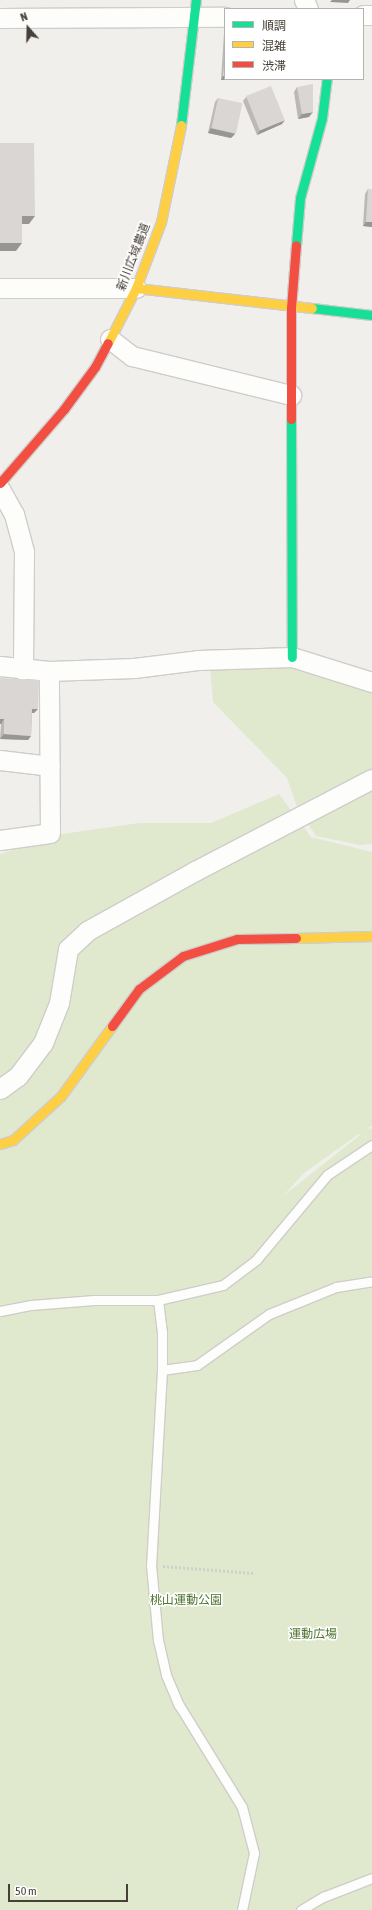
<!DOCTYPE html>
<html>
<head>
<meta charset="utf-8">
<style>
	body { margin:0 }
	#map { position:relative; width:372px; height:1910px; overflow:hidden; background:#f1efec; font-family:"Asap Condensed","Noto Sans JP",sans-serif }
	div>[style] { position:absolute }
	.green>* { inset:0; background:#e0e9ce }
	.path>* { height:2.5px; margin-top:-1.25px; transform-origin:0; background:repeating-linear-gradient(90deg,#d1cfcb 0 2px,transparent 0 4px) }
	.roads { filter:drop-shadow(1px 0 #cfcdca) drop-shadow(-1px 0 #cfcdca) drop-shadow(0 1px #cfcdca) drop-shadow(0 -1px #cfcdca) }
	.lane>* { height:9px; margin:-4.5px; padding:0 4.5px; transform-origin:4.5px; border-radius:4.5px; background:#fdfdfc }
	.street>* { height:19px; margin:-9.5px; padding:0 9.5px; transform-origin:9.5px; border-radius:9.5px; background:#fdfdfc }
	.fast>* { height:9px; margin:-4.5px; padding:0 4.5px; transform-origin:4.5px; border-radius:4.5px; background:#16e098 }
	.slow>* { height:9px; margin:-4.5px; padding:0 4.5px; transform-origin:4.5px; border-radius:4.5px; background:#ffcf43 }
	.jam>* { height:9px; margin:-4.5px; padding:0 4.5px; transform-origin:4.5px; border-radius:4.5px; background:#f24e42 }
	.wall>* { inset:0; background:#bbb8b5 }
	.shaded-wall>* { inset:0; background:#989694 }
	.building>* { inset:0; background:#d9d6d3; transform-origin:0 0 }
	span { translate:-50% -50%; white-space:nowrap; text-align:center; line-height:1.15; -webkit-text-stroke:3px #fff; paint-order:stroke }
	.street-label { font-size:12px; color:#474038 }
	.park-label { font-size:12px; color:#507430 }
	.legend { position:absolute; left:224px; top:8px; width:140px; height:72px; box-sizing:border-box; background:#fff; border:1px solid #b5b3af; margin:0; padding:5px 7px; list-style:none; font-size:12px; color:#474038 }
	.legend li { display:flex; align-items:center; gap:8px; height:20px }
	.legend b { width:20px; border:1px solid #b5b3af }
	.north { position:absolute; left:8px; top:8px; width:40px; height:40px; -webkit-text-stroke:3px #fff; paint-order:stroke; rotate:340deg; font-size:11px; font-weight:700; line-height:16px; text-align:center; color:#474038 }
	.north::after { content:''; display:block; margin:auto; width:14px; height:18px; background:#474038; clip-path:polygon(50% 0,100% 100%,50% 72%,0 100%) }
	.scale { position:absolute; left:8px; top:1884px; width:120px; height:18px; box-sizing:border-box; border:2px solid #474038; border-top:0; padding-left:5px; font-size:12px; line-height:14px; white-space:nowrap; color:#474038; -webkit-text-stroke:3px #fff; paint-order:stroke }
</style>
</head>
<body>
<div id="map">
	<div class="green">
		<div style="clip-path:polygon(210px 667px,291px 667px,372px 690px,372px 844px,360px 845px,316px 836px,297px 807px,287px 778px,213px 702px)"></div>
		<div style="clip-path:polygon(evenodd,279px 794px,311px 837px,372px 852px,372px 1126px,368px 1128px,372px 1129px,372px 1910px,0 1910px,0 854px,62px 834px,139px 823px,211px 823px,279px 794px,359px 1134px,360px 1135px,283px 1196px,304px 1173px,359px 1134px)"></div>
	</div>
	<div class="path">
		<div style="left:163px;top:1566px;width:91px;rotate:4.4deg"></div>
	</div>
	<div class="roads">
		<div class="lane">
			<div style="left:158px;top:1300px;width:32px;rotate:83deg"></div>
			<div style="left:162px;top:1332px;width:38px;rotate:90deg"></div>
			<div style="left:162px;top:1370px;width:195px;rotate:93.2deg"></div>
			<div style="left:151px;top:1565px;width:75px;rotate:84.7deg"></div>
			<div style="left:158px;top:1640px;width:36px;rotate:77deg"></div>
			<div style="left:166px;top:1675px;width:33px;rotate:67deg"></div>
			<div style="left:179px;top:1705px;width:120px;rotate:58.3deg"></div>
			<div style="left:242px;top:1807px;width:48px;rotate:75.4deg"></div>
			<div style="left:254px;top:1853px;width:58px;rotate:101.9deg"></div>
			<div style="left:0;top:1311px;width:32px;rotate:-11deg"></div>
			<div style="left:31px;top:1305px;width:63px;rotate:-4.5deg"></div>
			<div style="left:94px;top:1300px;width:64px"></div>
			<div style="left:158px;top:1300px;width:67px;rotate:-13deg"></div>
			<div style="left:223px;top:1285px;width:41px;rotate:-37.1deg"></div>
			<div style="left:256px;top:1260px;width:111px;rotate:-50.1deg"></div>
			<div style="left:327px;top:1175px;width:54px;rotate:-33.7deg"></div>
			<div style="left:162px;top:1370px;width:35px;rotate:-8deg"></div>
			<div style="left:197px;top:1365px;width:88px;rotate:-35.3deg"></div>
			<div style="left:269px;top:1314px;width:72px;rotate:-21.9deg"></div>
			<div style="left:336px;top:1287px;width:36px;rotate:-9deg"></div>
			<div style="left:301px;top:1910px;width:26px;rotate:-31deg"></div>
			<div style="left:323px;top:1897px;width:53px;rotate:-21.2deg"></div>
		</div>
		<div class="street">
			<div style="left:304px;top:0;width:10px;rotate:66deg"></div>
			<div style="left:363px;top:15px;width:9px"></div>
			<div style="left:0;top:18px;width:225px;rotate:-0.3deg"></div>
			<div style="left:0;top:288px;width:136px"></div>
			<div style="left:110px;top:339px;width:28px;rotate:38deg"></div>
			<div style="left:132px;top:356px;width:164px;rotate:13.8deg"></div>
			<div style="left:0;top:489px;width:29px;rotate:61deg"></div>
			<div style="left:14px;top:514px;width:38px;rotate:75deg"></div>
			<div style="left:24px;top:551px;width:119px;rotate:90.5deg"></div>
			<div style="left:0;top:666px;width:49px;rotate:5.8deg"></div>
			<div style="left:49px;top:671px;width:85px;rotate:-2deg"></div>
			<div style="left:134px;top:668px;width:64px;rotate:-7.1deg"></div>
			<div style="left:198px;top:660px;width:94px;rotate:-1.8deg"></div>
			<div style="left:292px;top:657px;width:84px;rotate:17.4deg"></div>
			<div style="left:0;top:760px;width:50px;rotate:6.8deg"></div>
			<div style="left:0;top:840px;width:50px;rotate:-8deg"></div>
			<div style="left:50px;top:833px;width:162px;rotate:-90.4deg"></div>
			<div style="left:0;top:1089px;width:22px;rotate:-36deg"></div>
			<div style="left:18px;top:1076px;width:41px;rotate:-52.9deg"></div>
			<div style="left:43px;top:1043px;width:43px;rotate:-68.2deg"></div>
			<div style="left:59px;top:1003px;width:55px;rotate:-80.5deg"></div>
			<div style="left:68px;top:949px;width:26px;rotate:-43deg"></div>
			<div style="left:87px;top:931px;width:124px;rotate:-29.1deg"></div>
			<div style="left:195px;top:871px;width:199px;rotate:-27.5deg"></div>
		</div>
		<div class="fast">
			<div style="left:181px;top:125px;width:126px;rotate:-83.2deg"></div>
			<div style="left:296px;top:245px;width:47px;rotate:-85.1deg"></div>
			<div style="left:300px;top:198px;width:83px;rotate:-74.6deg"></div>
			<div style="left:322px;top:118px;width:39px;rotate:-83deg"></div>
			<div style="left:312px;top:308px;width:60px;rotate:6.7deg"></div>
			<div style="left:291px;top:419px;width:238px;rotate:89.8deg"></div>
		</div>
		<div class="slow">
			<div style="left:136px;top:288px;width:177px;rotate:6.5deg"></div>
			<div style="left:108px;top:343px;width:62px;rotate:-63deg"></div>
			<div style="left:136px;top:288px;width:71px;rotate:-69.3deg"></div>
			<div style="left:161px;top:222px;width:99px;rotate:-78.3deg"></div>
			<div style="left:296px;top:938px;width:76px;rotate:-1.5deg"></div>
			<div style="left:0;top:1144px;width:14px;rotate:-17deg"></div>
			<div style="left:13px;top:1140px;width:65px;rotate:-42.5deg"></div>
			<div style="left:61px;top:1096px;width:87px;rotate:-53.9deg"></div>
		</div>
		<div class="jam">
			<div style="left:291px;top:419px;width:111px;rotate:-90deg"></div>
			<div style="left:291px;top:308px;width:63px;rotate:-85.5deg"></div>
			<div style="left:0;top:483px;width:98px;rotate:-49.1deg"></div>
			<div style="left:64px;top:409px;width:52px;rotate:-53.6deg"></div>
			<div style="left:95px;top:367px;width:27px;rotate:-62deg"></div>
			<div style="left:112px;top:1026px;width:46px;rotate:-53.9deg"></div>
			<div style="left:139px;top:989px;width:55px;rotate:-36.9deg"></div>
			<div style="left:183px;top:956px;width:57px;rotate:-17.5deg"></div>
			<div style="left:237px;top:939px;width:59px;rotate:-1deg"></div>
		</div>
	</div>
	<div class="wall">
		<div style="clip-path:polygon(225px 32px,225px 79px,240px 79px,239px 80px,221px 80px,224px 33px)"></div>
		<div style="clip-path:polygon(297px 87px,309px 117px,298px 119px,294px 92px)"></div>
		<div style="clip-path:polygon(246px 97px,282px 124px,257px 135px,243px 101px)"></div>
		<div style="clip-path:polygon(218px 98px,235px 134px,231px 138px,208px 133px,215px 102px)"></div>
		<div style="clip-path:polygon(368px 189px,372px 190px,372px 227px,363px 226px,365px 194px)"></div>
		<div style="clip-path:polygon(0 678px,38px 709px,34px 713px,32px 713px,31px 736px,28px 740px,0 739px,1px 724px,0 724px)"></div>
	</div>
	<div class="shaded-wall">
		<div style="clip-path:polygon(332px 0,350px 0,348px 3px,330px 2px)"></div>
		<div style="clip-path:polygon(223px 76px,225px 76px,225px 79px,240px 79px,239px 80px,221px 80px)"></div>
		<div style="clip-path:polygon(313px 112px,309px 117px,298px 119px,302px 114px)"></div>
		<div style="clip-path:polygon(285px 120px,282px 124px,257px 135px,260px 130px)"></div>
		<div style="clip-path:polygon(211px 128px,235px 134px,231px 138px,208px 133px)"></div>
		<div style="clip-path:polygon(22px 216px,35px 216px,29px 224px,16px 224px)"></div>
		<div style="clip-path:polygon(366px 222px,372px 222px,372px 227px,363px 226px)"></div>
		<div style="clip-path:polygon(0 243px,22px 243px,16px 251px,0 251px)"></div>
		<div style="clip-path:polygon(32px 709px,38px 709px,34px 713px,29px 713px)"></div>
		<div style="clip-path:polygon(0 719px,4px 719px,1px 724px,0 724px)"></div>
		<div style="clip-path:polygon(4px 734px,31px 736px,28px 740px,0 739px)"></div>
	</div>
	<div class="building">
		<div style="clip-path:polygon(225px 54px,225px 76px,223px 76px)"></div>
		<div style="clip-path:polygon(313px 84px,313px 112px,302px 114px,297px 87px)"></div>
		<div style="left:271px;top:86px;width:37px;height:27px;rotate:68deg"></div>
		<div style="left:218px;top:98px;width:25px;height:31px;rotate:12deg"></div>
		<div style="clip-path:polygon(0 143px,34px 143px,35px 216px,22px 216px,22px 243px,0 243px)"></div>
		<div style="clip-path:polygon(368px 189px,372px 190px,372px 222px,366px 222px)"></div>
		<div style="clip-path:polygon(0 678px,39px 680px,38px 709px,32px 709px,31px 736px,4px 734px,4px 719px,0 719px)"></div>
	</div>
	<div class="street-label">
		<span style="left:134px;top:257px;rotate:-69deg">新川広域農道</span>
	</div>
	<div class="park-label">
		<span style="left:186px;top:1601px">桃山運動公園</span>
		<span style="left:313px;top:1635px">運動広場</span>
	</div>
	<ul class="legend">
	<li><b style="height:5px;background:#16e098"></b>順調</li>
	<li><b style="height:5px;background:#ffcf43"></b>混雑</li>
	<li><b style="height:5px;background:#f24e42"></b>渋滞</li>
	</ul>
	<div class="north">N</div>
	<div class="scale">50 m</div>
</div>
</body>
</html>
